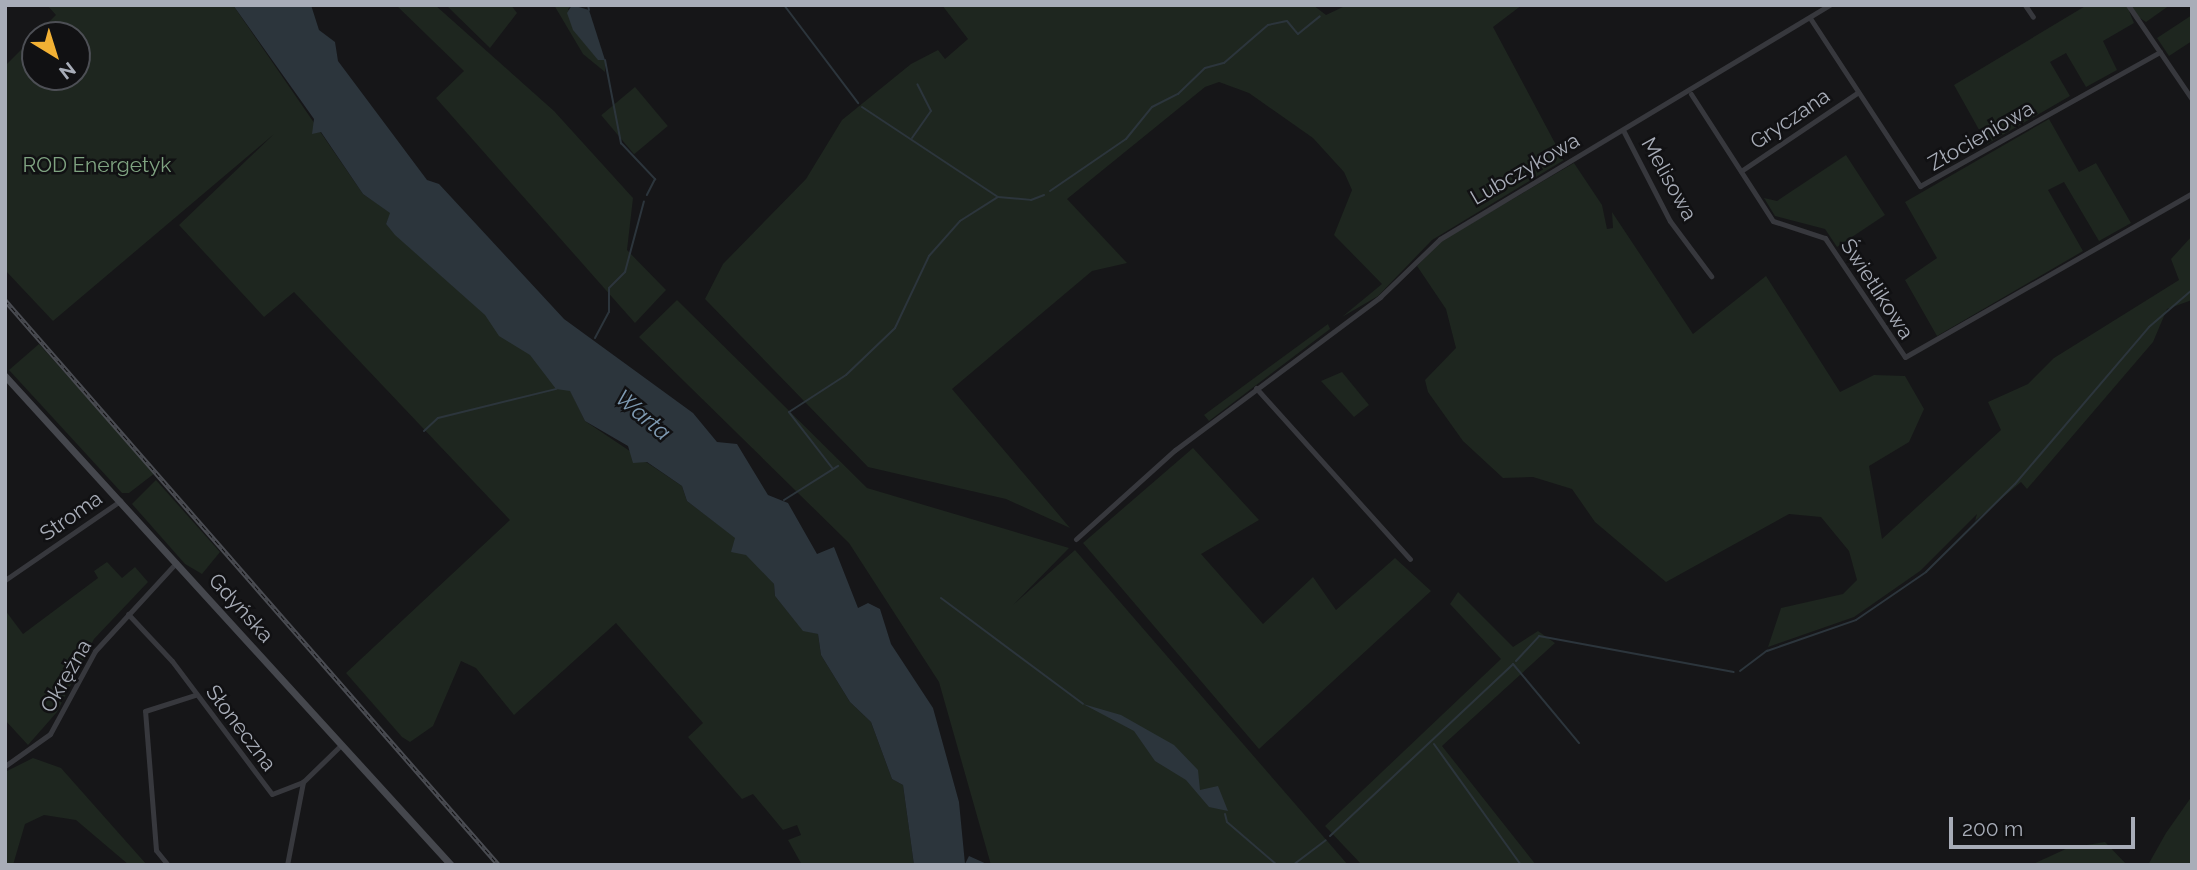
<!DOCTYPE html>
<html>
<head>
<meta charset="utf-8">
<style>
	body { margin:0 }
	#map { position:relative; width:2197px; height:870px; overflow:hidden; background:#161618; font-family:Raleway,sans-serif }
	div>[style] { position:absolute }
	.green>* { inset:0; background:#1e261f; transform-origin:0 0 }
	.water>* { inset:0; background:#2c353c }
	.stream>* { height:2px; margin:-1px; padding:0 1px; transform-origin:1px; border-radius:1px; background:#2c353c }
	.street>* { height:5px; margin:-2.5px; padding:0 2.5px; transform-origin:2.5px; border-radius:2.5px; background:#37383d }
	.secondary>* { height:7px; margin:-3.5px; padding:0 3.5px; transform-origin:3.5px; border-radius:3.5px; background:#45474d }
	.rail>* { height:4.5px; margin-top:-2.25px; transform-origin:0; background:repeating-linear-gradient(90deg,#111113 0 5px,#4a4c52 0 10px); box-sizing:border-box; border-block:2px solid #4a4c52 }
	span { translate:-50% -50%; white-space:nowrap; text-align:center; line-height:1.15; -webkit-text-stroke:5px #111113; paint-order:stroke }
	.street-label { font-size:21px; color:#a8adb8 }
	.park-label { font-size:21px; color:#7fa381 }
	.water-label { font-size:23px; color:#7f9bb3; font-style:italic }
	.frame { position:absolute; inset:0; border:7px solid #a8adb8; pointer-events:none }
	.north { position:absolute; left:21px; top:21px; width:70px; height:70px; box-sizing:border-box; background:#111113; border:2px solid #4d4f55; border-radius:50%; rotate:142deg; font-size:19px; font-weight:700; line-height:28px; text-align:center; color:#a8adb8 }
	.north::after { content:''; display:block; margin:auto; width:24px; height:32px; background:#f2b134; clip-path:polygon(50% 0,100% 100%,50% 72%,0 100%) }
	.scale { position:absolute; left:1949px; top:817px; width:186px; height:32px; box-sizing:border-box; border:4px solid #a8adb8; border-top:0; padding-left:9px; font-size:21px; line-height:24px; white-space:nowrap; color:#a8adb8; -webkit-text-stroke:5px #111113; paint-order:stroke }
</style>
</head>
<body>
<div id="map">
	<div class="green">
		<div style="clip-path:polygon(47px 5px,233px 5px,363px 194px,391px 213px,386px 224px,395px 234px,570px 390px,585px 421px,682px 486px,687px 501px,736px 538px,774px 584px,775px 596px,803px 630px,818px 634px,821px 655px,850px 702px,871px 722px,892px 779px,903px 785px,914px 865px,802px 865px,788px 840px,801px 835px,797px 825px,783px 830px,753px 794px,742px 799px,688px 737px,703px 723px,616px 623px,514px 715px,476px 668px,461px 661px,433px 726px,410px 742px,402px 737px,346px 673px,510px 520px,294px 292px,264px 317px,179px 225px,274px 134px,53px 321px,5px 270px,5px 66px,35px 36px,35px 77px,77px 77px,77px 35px,36px 35px,56px 15px)"></div>
		<div style="clip-path:polygon(396px 5px,435px 5px,554px 111px,633px 198px,627px 250px,666px 290px,635px 323px,436px 98px,464px 71px)"></div>
		<div style="clip-path:polygon(446px 5px,511px 5px,517px 13px,490px 48px)"></div>
		<div style="clip-path:polygon(554px 5px,572px 5px,568px 9px,605px 60px,605px 72px,583px 54px)"></div>
		<div style="clip-path:polygon(942px 5px,1313px 5px,1326px 15px,1347px 5px,1522px 5px,1493px 27px,1564px 160px,1432px 240px,1378px 296px,1342px 317px,1382px 284px,1334px 235px,1352px 190px,1344px 172px,1313px 138px,1249px 93px,1219px 82px,1205px 87px,1067px 199px,1127px 263px,1092px 271px,952px 389px,1070px 528px,1006px 499px,868px 467px,705px 299px,723px 264px,806px 179px,842px 120px,911px 64px,938px 50px,945px 59px,968px 39px)"></div>
		<div style="clip-path:polygon(2087px 5px,2170px 5px,2146px 22px,2129px 11px,2134px 23px,2103px 41px,2117px 70px,2086px 87px,2066px 53px,2050px 62px,2070px 96px,1987px 144px,1954px 85px)"></div>
		<div style="clip-path:polygon(2192px 15px,2192px 41px,2169px 56px,2157px 38px)"></div>
		<div style="left:635px;top:87px;width:51px;height:44px;rotate:50deg"></div>
		<div style="clip-path:polygon(2049px 119px,2079px 172px,2096px 163px,2131px 223px,2099px 241px,2064px 182px,2048px 190px,2083px 251px,1937px 336px,1905px 280px,1937px 258px,1905px 202px)"></div>
		<div style="clip-path:polygon(1846px 155px,1885px 215px,1837px 247px,1825px 229px,1775px 216px,1764px 198px,1777px 201px)"></div>
		<div style="clip-path:polygon(1574px 163px,1602px 205px,1607px 229px,1613px 228px,1612px 212px,1693px 334px,1766px 276px,1840px 392px,1874px 375px,1905px 376px,1924px 409px,1909px 442px,1869px 466px,1882px 539px,2001px 430px,1988px 402px,2028px 384px,2054px 358px,2179px 280px,2171px 259px,2192px 236px,2192px 300px,2167px 309px,2153px 342px,2027px 489px,2021px 482px,1975px 521px,1977px 514px,1920px 571px,1854px 617px,1768px 647px,1781px 608px,1843px 594px,1857px 580px,1849px 551px,1821px 517px,1789px 514px,1666px 582px,1595px 522px,1572px 489px,1533px 477px,1503px 478px,1463px 441px,1428px 392px,1425px 380px,1456px 348px,1446px 309px,1417px 266px,1441px 241px)"></div>
		<div style="clip-path:polygon(677px 300px,867px 488px,1069px 548px,1013px 605px,1075px 550px,1348px 865px,991px 865px,939px 682px,849px 543px,639px 337px)"></div>
		<div style="clip-path:polygon(1328px 324px,1330px 329px,1209px 421px,1204px 415px)"></div>
		<div style="clip-path:polygon(39px 344px,155px 473px,129px 493px,122px 493px,9px 370px)"></div>
		<div style="clip-path:polygon(1342px 372px,1369px 405px,1354px 417px,1321px 381px)"></div>
		<div style="clip-path:polygon(1193px 448px,1259px 520px,1201px 554px,1263px 624px,1313px 577px,1336px 610px,1395px 558px,1431px 591px,1259px 749px,1083px 543px)"></div>
		<div style="clip-path:polygon(156px 480px,220px 552px,202px 574px,185px 564px,132px 504px)"></div>
		<div style="clip-path:polygon(107px 562px,122px 578px,135px 567px,148px 582px,94px 639px,57px 712px,28px 745px,5px 720px,5px 610px,23px 634px,98px 578px,94px 571px)"></div>
		<div style="clip-path:polygon(1458px 592px,1513px 647px,1538px 631px,1555px 643px,1442px 746px,1536px 865px,1362px 865px,1325px 826px,1501px 659px,1450px 604px)"></div>
		<div style="clip-path:polygon(33px 758px,61px 768px,147px 865px,129px 865px,76px 820px,44px 815px,25px 824px,13px 865px,5px 865px,5px 772px)"></div>
		<div style="clip-path:polygon(2192px 796px,2192px 865px,2148px 865px,2166px 833px)"></div>
		<div style="clip-path:polygon(2105px 842px,2127px 865px,2031px 865px,2068px 848px)"></div>
	</div>
	<div class="water">
		<div style="clip-path:polygon(233px 5px,311px 5px,319px 30px,335px 42px,338px 61px,427px 180px,439px 184px,564px 319px,693px 413px,717px 442px,737px 444px,768px 495px,788px 503px,817px 554px,834px 547px,858px 608px,868px 603px,880px 609px,891px 644px,933px 708px,959px 802px,965px 864px,969px 856px,989px 865px,914px 865px,903px 785px,892px 779px,871px 722px,850px 702px,821px 655px,818px 634px,803px 631px,775px 596px,774px 584px,746px 555px,731px 552px,735px 538px,687px 501px,682px 486px,647px 462px,633px 463px,628px 446px,585px 421px,570px 391px,556px 389px,530px 355px,499px 336px,485px 315px,395px 235px,386px 224px,390px 213px,363px 194px,321px 132px,312px 134px,314px 119px)"></div>
		<div style="clip-path:polygon(572px 5px,589px 10px,605px 60px,598px 60px,573px 30px,567px 13px)"></div>
		<div style="clip-path:polygon(1083px 704px,1121px 715px,1174px 745px,1198px 770px,1200px 790px,1218px 786px,1228px 811px,1209px 807px,1186px 780px,1155px 761px,1134px 731px)"></div>
	</div>
	<div class="stream">
		<div style="left:588px;top:5px;width:5px;rotate:79deg"></div>
		<div style="left:784px;top:5px;width:123px;rotate:52.9deg"></div>
		<div style="left:605px;top:60px;width:85px;rotate:79.1deg"></div>
		<div style="left:621px;top:143px;width:50px;rotate:46.6deg"></div>
		<div style="left:655px;top:179px;width:18px;rotate:117deg"></div>
		<div style="left:862px;top:107px;width:163px;rotate:33.5deg"></div>
		<div style="left:998px;top:197px;width:33px;rotate:5deg"></div>
		<div style="left:1031px;top:200px;width:14px;rotate:-21deg"></div>
		<div style="left:912px;top:138px;width:33px;rotate:-55deg"></div>
		<div style="left:931px;top:111px;width:30px;rotate:-117deg"></div>
		<div style="left:1050px;top:191px;width:92px;rotate:-34.4deg"></div>
		<div style="left:1126px;top:139px;width:41px;rotate:-50.9deg"></div>
		<div style="left:1152px;top:107px;width:29px;rotate:-27deg"></div>
		<div style="left:1178px;top:94px;width:37px;rotate:-44deg"></div>
		<div style="left:1205px;top:68px;width:20px;rotate:-15deg"></div>
		<div style="left:1224px;top:63px;width:58px;rotate:-40.8deg"></div>
		<div style="left:1268px;top:25px;width:19px;rotate:-12deg"></div>
		<div style="left:1287px;top:21px;width:17px;rotate:50deg"></div>
		<div style="left:1298px;top:34px;width:28px;rotate:-39deg"></div>
		<div style="left:595px;top:338px;width:30px;rotate:-62deg"></div>
		<div style="left:609px;top:312px;width:24px;rotate:-90deg"></div>
		<div style="left:609px;top:288px;width:23px;rotate:-45deg"></div>
		<div style="left:625px;top:272px;width:73px;rotate:-75deg"></div>
		<div style="left:424px;top:431px;width:19px;rotate:-43deg"></div>
		<div style="left:438px;top:418px;width:122px;rotate:-13.8deg"></div>
		<div style="left:833px;top:469px;width:72px;rotate:-127.7deg"></div>
		<div style="left:789px;top:412px;width:68px;rotate:-33deg"></div>
		<div style="left:846px;top:375px;width:68px;rotate:-43.8deg"></div>
		<div style="left:895px;top:328px;width:80px;rotate:-64.7deg"></div>
		<div style="left:929px;top:256px;width:47px;rotate:-48.5deg"></div>
		<div style="left:960px;top:221px;width:45px;rotate:-32.3deg"></div>
		<div style="left:784px;top:500px;width:64px;rotate:-32.2deg"></div>
		<div style="left:941px;top:598px;width:177px;rotate:36.7deg"></div>
		<div style="left:1516px;top:661px;width:34px;rotate:-47deg"></div>
		<div style="left:1539px;top:636px;width:198px;rotate:10.5deg"></div>
		<div style="left:1740px;top:671px;width:34px;rotate:-37deg"></div>
		<div style="left:1767px;top:651px;width:94px;rotate:-19.2deg"></div>
		<div style="left:1856px;top:620px;width:85px;rotate:-34.4deg"></div>
		<div style="left:1926px;top:572px;width:125px;rotate:-44.7deg"></div>
		<div style="left:2015px;top:484px;width:206px;rotate:-49.5deg"></div>
		<div style="left:2149px;top:327px;width:57px;rotate:-40.7deg"></div>
		<div style="left:1434px;top:744px;width:149px;rotate:54.3deg"></div>
		<div style="left:1225px;top:814px;width:8px;rotate:76deg"></div>
		<div style="left:1227px;top:822px;width:66px;rotate:40.7deg"></div>
		<div style="left:1330px;top:836px;width:251px;rotate:-43.2deg"></div>
		<div style="left:1513px;top:664px;width:103px;rotate:50.1deg"></div>
		<div style="left:1293px;top:865px;width:41px;rotate:-37.1deg"></div>
	</div>
	<div class="street">
		<div style="left:2025px;top:5px;width:14px;rotate:56deg"></div>
		<div style="left:2128px;top:5px;width:114px;rotate:55.8deg"></div>
		<div style="left:1810px;top:18px;width:201px;rotate:56.8deg"></div>
		<div style="left:1920px;top:186px;width:275px;rotate:-29.2deg"></div>
		<div style="left:1691px;top:94px;width:151px;rotate:57.2deg"></div>
		<div style="left:1773px;top:221px;width:55px;rotate:18.1deg"></div>
		<div style="left:1825px;top:238px;width:143px;rotate:56.1deg"></div>
		<div style="left:1905px;top:357px;width:331px;rotate:-29.7deg"></div>
		<div style="left:1624px;top:132px;width:100px;rotate:62.7deg"></div>
		<div style="left:1670px;top:221px;width:69px;rotate:53.3deg"></div>
		<div style="left:1741px;top:171px;width:140px;rotate:-33.9deg"></div>
		<div style="left:1256px;top:388px;width:230px;rotate:48deg"></div>
		<div style="left:1076px;top:539px;width:133px;rotate:-42deg"></div>
		<div style="left:1175px;top:450px;width:256px;rotate:-36.7deg"></div>
		<div style="left:1380px;top:297px;width:83px;rotate:-44deg"></div>
		<div style="left:1440px;top:239px;width:455px;rotate:-31deg"></div>
		<div style="left:5px;top:580px;width:140px;rotate:-34.5deg"></div>
		<div style="left:128px;top:614px;width:64px;rotate:46.9deg"></div>
		<div style="left:172px;top:661px;width:166px;rotate:53.1deg"></div>
		<div style="left:272px;top:794px;width:33px;rotate:-21deg"></div>
		<div style="left:303px;top:782px;width:53px;rotate:-44.2deg"></div>
		<div style="left:5px;top:766px;width:55px;rotate:-35.4deg"></div>
		<div style="left:50px;top:734px;width:94px;rotate:-61.5deg"></div>
		<div style="left:95px;top:651px;width:120px;rotate:-47.4deg"></div>
		<div style="left:168px;top:865px;width:19px;rotate:-129deg"></div>
		<div style="left:156px;top:850px;width:139px;rotate:-94.5deg"></div>
		<div style="left:145px;top:711px;width:52px;rotate:-17.7deg"></div>
		<div style="left:287px;top:865px;width:85px;rotate:-79.1deg"></div>
	</div>
	<div class="secondary">
		<div style="left:5px;top:376px;width:662px;rotate:47.63deg"></div>
	</div>
	<div class="rail">
		<div style="left:5px;top:300px;width:751px;rotate:48.84deg"></div>
	</div>
	<div class="street-label">
		<span style="left:1790px;top:119px;rotate:-34deg">Gryczana</span>
		<span style="left:1981px;top:136px;rotate:-30deg">Złocieniowa</span>
		<span style="left:1525px;top:169px;rotate:-30deg">Lubczykowa</span>
		<span style="left:1669px;top:179px;rotate:61deg">Melisowa</span>
		<span style="left:1877px;top:289px;rotate:57deg">Świetlikowa</span>
		<span style="left:71px;top:516px;rotate:-35deg">Stroma</span>
		<span style="left:241px;top:608px;rotate:48deg">Gdyńska</span>
		<span style="left:66px;top:676px;rotate:-60deg">Okrężna</span>
		<span style="left:241px;top:728px;rotate:53deg">Słoneczna</span>
	</div>
	<div class="park-label">
		<span style="left:97px;top:165px">ROD Energetyk</span>
	</div>
	<div class="water-label">
		<span style="left:643px;top:415px;rotate:40deg">Warta</span>
	</div>
	<div class="frame"></div>
	<div class="north">N</div>
	<div class="scale">200 m</div>
</div>
</body>
</html>
